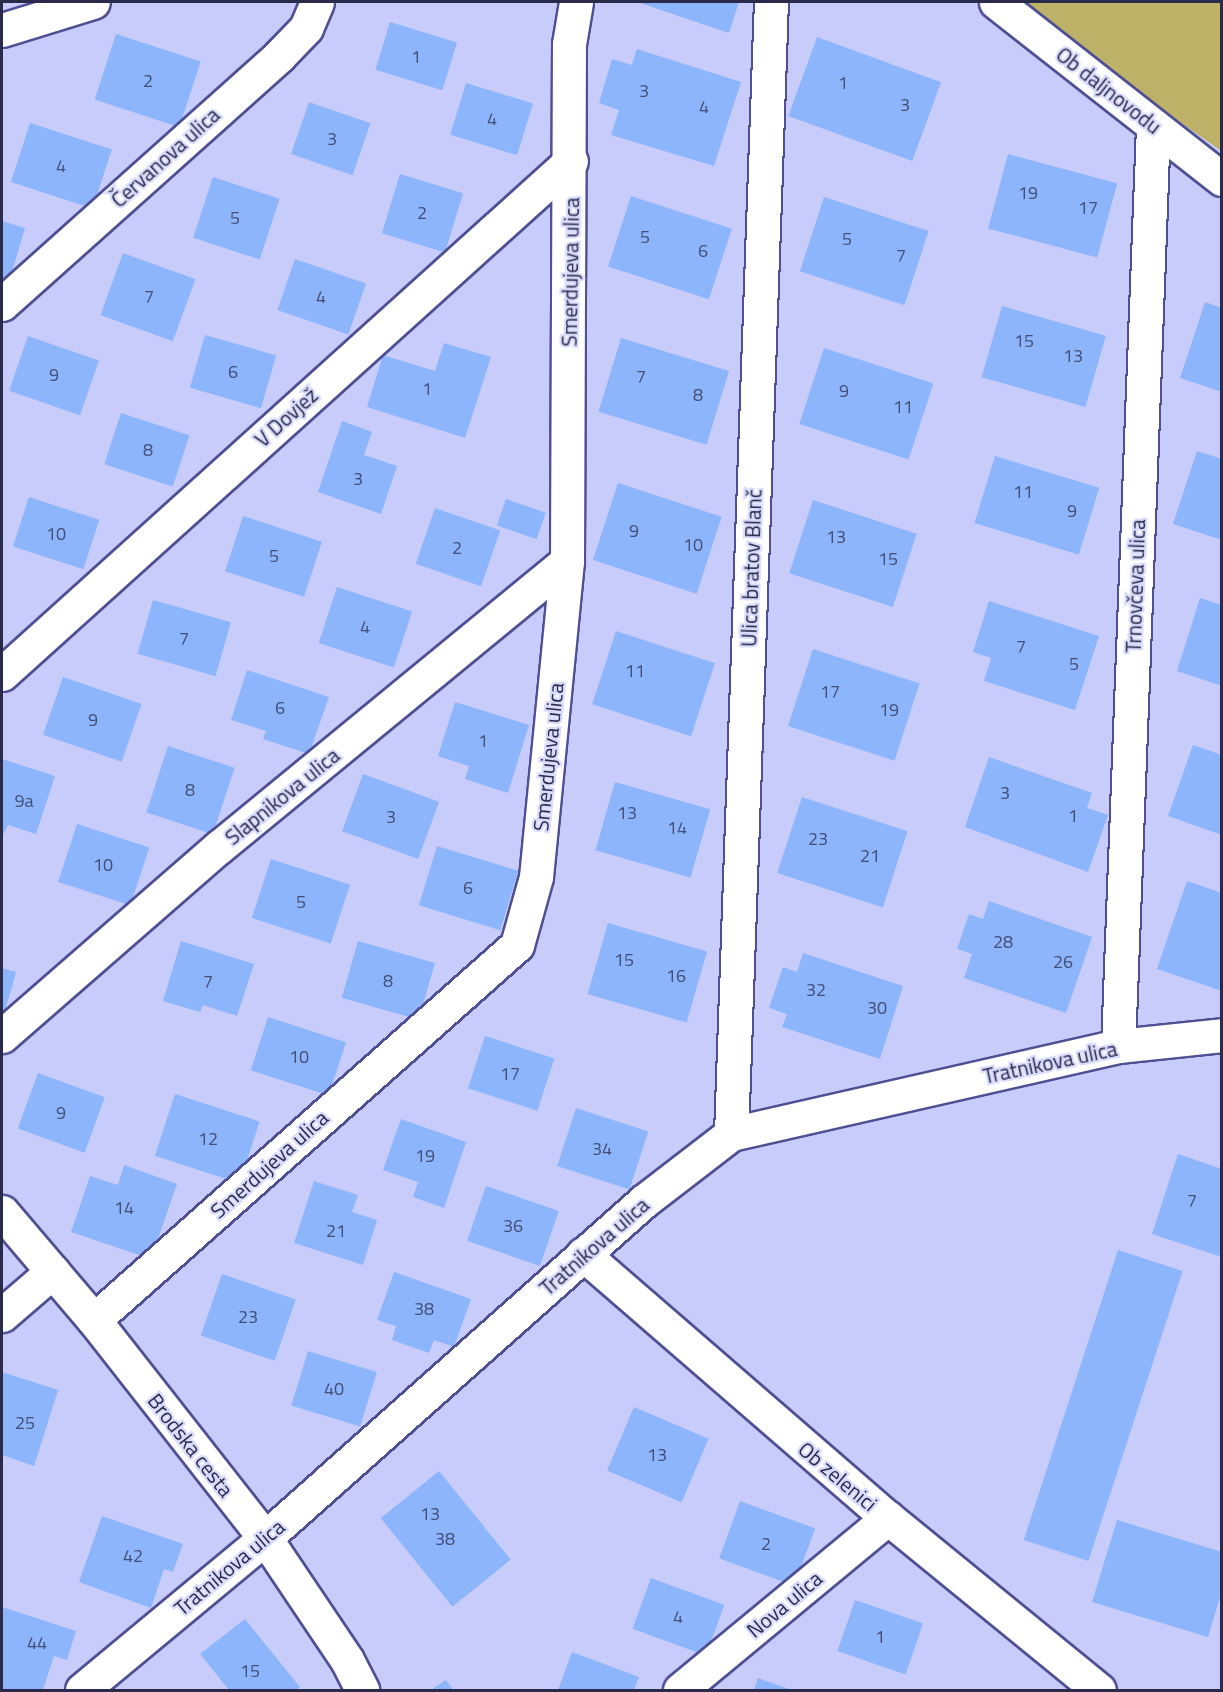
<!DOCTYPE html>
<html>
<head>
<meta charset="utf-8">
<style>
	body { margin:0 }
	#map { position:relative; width:1223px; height:1692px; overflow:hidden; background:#c8ccfb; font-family:"Titillium Web",sans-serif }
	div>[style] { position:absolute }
	.green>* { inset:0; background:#bdb268 }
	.building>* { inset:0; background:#8db5fb; transform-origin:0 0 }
	.roads { filter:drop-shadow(2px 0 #4f4f94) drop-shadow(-2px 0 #4f4f94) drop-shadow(0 2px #4f4f94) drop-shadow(0 -2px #4f4f94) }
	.minor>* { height:33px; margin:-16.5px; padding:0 16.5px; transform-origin:16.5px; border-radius:16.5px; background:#fff }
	span { translate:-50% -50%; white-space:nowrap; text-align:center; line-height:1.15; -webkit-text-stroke:4.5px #d8dbfb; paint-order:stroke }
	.number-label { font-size:18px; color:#434e76 }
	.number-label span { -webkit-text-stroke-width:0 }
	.street-label { font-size:21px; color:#2a2b4a }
	.frame { position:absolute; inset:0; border:3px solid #2a2b4a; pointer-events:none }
</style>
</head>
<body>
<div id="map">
	<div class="green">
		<div style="clip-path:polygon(1025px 2px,1220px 2px,1220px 150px,1147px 99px)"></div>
	</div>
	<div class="building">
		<div style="clip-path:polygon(637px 2px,739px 2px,729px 33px)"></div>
		<div style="left:390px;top:22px;width:70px;height:50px;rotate:17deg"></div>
		<div style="left:116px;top:34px;width:89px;height:69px;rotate:18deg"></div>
		<div style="left:817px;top:37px;width:132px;height:84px;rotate:20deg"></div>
		<div style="clip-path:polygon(637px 49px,741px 82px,714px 166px,611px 135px,619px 110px,599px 103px,612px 59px,632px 65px)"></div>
		<div style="left:466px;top:83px;width:70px;height:54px;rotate:17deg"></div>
		<div style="left:309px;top:102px;width:65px;height:55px;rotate:19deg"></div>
		<div style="left:30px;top:123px;width:86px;height:62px;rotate:18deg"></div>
		<div style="left:1008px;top:154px;width:113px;height:77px;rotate:15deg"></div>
		<div style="left:400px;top:174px;width:66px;height:62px;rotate:17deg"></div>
		<div style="left:213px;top:177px;width:70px;height:64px;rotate:18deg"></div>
		<div style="left:631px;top:196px;width:106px;height:74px;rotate:18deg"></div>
		<div style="left:824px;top:197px;width:110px;height:78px;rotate:18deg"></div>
		<div style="clip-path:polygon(2px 221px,25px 228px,7px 288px,2px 286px)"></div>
		<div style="left:123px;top:253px;width:77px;height:66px;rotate:20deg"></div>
		<div style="left:295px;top:259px;width:75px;height:54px;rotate:19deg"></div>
		<div style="clip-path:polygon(1205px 302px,1222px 308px,1222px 392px,1180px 378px)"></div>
		<div style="left:1002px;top:306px;width:108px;height:74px;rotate:16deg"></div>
		<div style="left:205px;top:335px;width:74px;height:55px;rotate:16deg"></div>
		<div style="left:28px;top:336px;width:75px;height:58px;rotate:19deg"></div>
		<div style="left:621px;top:338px;width:113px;height:77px;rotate:17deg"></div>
		<div style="clip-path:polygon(444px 343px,491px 357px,465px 438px,367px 407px,383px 355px,435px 371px)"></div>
		<div style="left:824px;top:348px;width:115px;height:80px;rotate:18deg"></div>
		<div style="left:121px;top:413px;width:72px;height:54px;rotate:18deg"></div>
		<div style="clip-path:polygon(342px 421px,372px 432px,364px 455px,397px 466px,381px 514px,318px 492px)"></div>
		<div style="clip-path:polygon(1197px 451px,1222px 459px,1222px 540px,1173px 524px)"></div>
		<div style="left:995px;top:456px;width:109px;height:70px;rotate:17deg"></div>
		<div style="left:618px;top:483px;width:109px;height:81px;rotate:18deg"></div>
		<div style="left:29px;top:497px;width:74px;height:52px;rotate:18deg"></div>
		<div style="left:506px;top:499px;width:42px;height:28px;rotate:19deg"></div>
		<div style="left:813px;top:500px;width:109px;height:77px;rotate:18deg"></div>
		<div style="left:435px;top:508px;width:69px;height:59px;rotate:19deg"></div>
		<div style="left:243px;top:516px;width:83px;height:58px;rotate:18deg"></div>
		<div style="left:337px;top:587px;width:79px;height:59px;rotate:18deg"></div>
		<div style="clip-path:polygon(1200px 598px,1222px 605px,1222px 686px,1177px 671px)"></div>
		<div style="left:153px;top:600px;width:81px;height:56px;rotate:16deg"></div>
		<div style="clip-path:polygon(989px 601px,1099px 636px,1075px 710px,984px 681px,991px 658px,973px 652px)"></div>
		<div style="left:616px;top:631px;width:104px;height:77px;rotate:18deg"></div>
		<div style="left:813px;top:649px;width:112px;height:81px;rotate:18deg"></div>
		<div style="clip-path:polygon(247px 670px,329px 697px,309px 754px,263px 739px,266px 731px,231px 720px)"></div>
		<div style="left:63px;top:677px;width:83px;height:61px;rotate:19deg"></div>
		<div style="clip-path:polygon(455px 702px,529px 725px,508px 793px,465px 779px,469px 766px,438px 756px)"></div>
		<div style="clip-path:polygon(1193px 745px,1222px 755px,1222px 835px,1168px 816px)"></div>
		<div style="left:168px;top:746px;width:70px;height:70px;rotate:18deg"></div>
		<div style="clip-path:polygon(989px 757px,1092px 793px,1087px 808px,1108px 815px,1088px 872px,965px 827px)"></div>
		<div style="clip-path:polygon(2px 759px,55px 776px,36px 834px,8px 825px,2px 837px)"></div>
		<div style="left:363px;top:774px;width:81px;height:61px;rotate:20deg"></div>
		<div style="left:615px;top:782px;width:99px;height:71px;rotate:16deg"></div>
		<div style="left:802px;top:797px;width:111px;height:80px;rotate:18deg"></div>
		<div style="left:77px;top:824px;width:76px;height:61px;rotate:18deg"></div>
		<div style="left:437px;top:846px;width:85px;height:62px;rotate:17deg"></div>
		<div style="left:271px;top:859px;width:83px;height:62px;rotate:18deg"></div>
		<div style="clip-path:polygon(1187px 881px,1222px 893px,1222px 991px,1157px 969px)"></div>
		<div style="clip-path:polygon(989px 901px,1092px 937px,1066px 1013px,964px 978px,972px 954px,957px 949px,969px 914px,983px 919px)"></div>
		<div style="left:608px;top:923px;width:103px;height:74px;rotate:16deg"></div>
		<div style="clip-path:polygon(181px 941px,254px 964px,237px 1016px,203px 1005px,200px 1012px,163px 1001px)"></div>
		<div style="left:358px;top:941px;width:80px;height:59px;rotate:16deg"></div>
		<div style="clip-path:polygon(803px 953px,903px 986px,880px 1059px,782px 1027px,787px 1014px,769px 1008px,783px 967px,797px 972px)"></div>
		<div style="clip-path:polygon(2px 968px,16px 972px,2px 1022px)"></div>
		<div style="left:268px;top:1017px;width:82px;height:56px;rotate:18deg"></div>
		<div style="left:485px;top:1036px;width:73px;height:55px;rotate:18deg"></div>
		<div style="left:38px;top:1073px;width:71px;height:59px;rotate:20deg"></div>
		<div style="left:175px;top:1094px;width:89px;height:65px;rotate:18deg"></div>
		<div style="left:576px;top:1108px;width:76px;height:61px;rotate:18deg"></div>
		<div style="clip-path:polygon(401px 1119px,466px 1142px,444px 1208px,413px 1197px,418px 1182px,383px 1170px)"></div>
		<div style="clip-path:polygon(1178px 1154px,1222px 1169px,1222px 1257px,1152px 1234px)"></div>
		<div style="clip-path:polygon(124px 1165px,177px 1184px,151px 1259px,71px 1232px,90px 1176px,118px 1185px)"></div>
		<div style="clip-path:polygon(314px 1181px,358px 1195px,352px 1212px,377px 1220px,363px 1265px,294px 1243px)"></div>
		<div style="left:486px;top:1186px;width:77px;height:58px;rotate:19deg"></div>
		<div style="left:1118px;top:1250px;width:68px;height:305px;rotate:18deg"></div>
		<div style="clip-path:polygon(394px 1272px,471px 1299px,454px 1347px,434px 1340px,429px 1353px,392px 1340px,396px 1326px,377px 1320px)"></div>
		<div style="left:222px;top:1274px;width:78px;height:65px;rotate:19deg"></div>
		<div style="left:308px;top:1351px;width:72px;height:57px;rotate:17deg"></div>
		<div style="clip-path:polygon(2px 1372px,58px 1390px,34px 1466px,2px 1455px)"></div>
		<div style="left:634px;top:1407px;width:81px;height:69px;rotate:23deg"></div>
		<div style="left:439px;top:1471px;width:114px;height:75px;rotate:51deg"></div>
		<div style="left:740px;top:1501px;width:80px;height:61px;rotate:20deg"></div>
		<div style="clip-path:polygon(102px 1516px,183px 1544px,173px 1572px,164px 1569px,151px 1608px,79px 1582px)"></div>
		<div style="clip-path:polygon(1117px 1520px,1222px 1552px,1222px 1591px,1208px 1637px,1092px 1602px)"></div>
		<div style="left:651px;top:1578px;width:78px;height:54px;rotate:20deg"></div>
		<div style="left:855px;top:1600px;width:72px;height:54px;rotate:19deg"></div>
		<div style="clip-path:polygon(2px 1607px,76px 1631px,67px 1660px,54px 1656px,43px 1690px,2px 1690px)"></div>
		<div style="clip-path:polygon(245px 1619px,300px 1687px,296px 1690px,229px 1690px,200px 1654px)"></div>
		<div style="clip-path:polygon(572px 1652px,639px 1677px,634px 1690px,558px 1690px)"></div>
		<div style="clip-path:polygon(758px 1678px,792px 1690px,754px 1690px)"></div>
		<div style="clip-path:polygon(446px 1680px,453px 1690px,431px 1690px)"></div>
	</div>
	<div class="roads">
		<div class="minor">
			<div style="left:996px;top:2px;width:287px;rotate:38.1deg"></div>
			<div style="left:2px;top:30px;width:95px;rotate:-17.1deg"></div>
			<div style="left:2px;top:304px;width:372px;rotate:-41.8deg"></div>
			<div style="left:279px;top:56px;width:39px;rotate:-46deg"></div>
			<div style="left:306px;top:28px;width:28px;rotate:-67deg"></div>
			<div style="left:2px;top:674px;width:766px;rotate:-42.04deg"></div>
			<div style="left:2px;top:1036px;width:288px;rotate:-41.1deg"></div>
			<div style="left:219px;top:847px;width:450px;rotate:-39.4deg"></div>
			<div style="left:1118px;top:1046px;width:921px;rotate:-87.82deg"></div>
			<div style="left:731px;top:1134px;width:1133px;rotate:-87.98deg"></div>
			<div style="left:2px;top:1212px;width:142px;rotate:49.6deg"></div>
			<div style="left:94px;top:1320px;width:277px;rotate:51.9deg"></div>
			<div style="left:265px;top:1538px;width:147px;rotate:56.1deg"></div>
			<div style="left:347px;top:1660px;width:34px;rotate:63deg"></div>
			<div style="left:583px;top:1254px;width:403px;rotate:40.9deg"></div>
			<div style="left:888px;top:1518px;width:272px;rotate:39.2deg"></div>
			<div style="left:2px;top:1315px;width:67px;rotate:-40.8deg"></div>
			<div style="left:94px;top:1320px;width:565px;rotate:-41.56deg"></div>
			<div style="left:517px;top:945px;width:71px;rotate:-74.4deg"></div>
			<div style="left:536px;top:877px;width:318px;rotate:-84.4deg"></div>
			<div style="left:567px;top:561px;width:517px;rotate:-89.78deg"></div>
			<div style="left:569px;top:44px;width:43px;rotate:-80.5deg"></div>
			<div style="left:82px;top:1690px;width:238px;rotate:-39.7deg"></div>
			<div style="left:265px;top:1538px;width:507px;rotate:-41.64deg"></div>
			<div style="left:644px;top:1201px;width:110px;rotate:-37.6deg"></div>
			<div style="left:731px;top:1134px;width:397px;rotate:-12.8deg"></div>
			<div style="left:1118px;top:1046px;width:105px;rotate:-6deg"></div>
			<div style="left:680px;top:1690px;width:270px;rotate:-39.6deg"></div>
		</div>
	</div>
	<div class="number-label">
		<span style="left:416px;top:57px">1</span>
		<span style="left:148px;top:81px">2</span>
		<span style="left:843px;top:83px">1</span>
		<span style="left:644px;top:91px">3</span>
		<span style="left:905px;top:105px">3</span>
		<span style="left:704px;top:107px">4</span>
		<span style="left:492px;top:119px">4</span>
		<span style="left:332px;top:139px">3</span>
		<span style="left:61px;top:166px">4</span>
		<span style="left:1028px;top:193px">19</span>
		<span style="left:1088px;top:208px">17</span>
		<span style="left:422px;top:213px">2</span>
		<span style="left:235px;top:218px">5</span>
		<span style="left:645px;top:237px">5</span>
		<span style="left:847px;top:239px">5</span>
		<span style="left:703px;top:251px">6</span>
		<span style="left:901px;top:256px">7</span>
		<span style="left:149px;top:297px">7</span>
		<span style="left:321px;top:297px">4</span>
		<span style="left:1024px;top:341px">15</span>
		<span style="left:1073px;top:356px">13</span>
		<span style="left:233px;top:372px">6</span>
		<span style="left:54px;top:375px">9</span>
		<span style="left:641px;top:377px">7</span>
		<span style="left:427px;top:389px">1</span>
		<span style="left:844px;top:391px">9</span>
		<span style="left:698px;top:395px">8</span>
		<span style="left:903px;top:407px">11</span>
		<span style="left:148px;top:450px">8</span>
		<span style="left:358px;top:479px">3</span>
		<span style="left:1023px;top:492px">11</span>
		<span style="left:1072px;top:511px">9</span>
		<span style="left:634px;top:531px">9</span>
		<span style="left:56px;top:534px">10</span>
		<span style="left:836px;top:537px">13</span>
		<span style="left:693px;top:545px">10</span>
		<span style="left:457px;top:548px">2</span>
		<span style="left:274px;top:556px">5</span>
		<span style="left:888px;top:559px">15</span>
		<span style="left:365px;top:627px">4</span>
		<span style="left:184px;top:639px">7</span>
		<span style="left:1021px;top:647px">7</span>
		<span style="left:1074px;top:664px">5</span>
		<span style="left:635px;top:671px">11</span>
		<span style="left:830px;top:692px">17</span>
		<span style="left:280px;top:708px">6</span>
		<span style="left:889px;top:710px">19</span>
		<span style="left:93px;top:720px">9</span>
		<span style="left:483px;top:741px">1</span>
		<span style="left:190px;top:790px">8</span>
		<span style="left:1005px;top:793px">3</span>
		<span style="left:24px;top:801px">9a</span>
		<span style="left:627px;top:813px">13</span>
		<span style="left:1073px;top:816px">1</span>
		<span style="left:391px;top:817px">3</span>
		<span style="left:677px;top:828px">14</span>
		<span style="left:818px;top:839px">23</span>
		<span style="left:870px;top:856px">21</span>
		<span style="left:103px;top:865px">10</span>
		<span style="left:468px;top:888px">6</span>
		<span style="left:301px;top:902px">5</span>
		<span style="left:1003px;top:942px">28</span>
		<span style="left:624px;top:960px">15</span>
		<span style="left:1063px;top:962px">26</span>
		<span style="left:676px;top:976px">16</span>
		<span style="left:388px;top:981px">8</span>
		<span style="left:208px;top:982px">7</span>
		<span style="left:816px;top:990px">32</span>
		<span style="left:877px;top:1008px">30</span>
		<span style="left:299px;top:1057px">10</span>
		<span style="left:510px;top:1074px">17</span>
		<span style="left:61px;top:1113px">9</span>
		<span style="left:208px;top:1139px">12</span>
		<span style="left:602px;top:1149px">34</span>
		<span style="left:425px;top:1156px">19</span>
		<span style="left:1192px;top:1201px">7</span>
		<span style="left:124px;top:1208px">14</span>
		<span style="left:513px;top:1226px">36</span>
		<span style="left:336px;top:1231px">21</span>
		<span style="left:424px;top:1309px">38</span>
		<span style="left:248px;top:1317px">23</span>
		<span style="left:334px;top:1389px">40</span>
		<span style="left:25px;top:1423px">25</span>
		<span style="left:657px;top:1455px">13</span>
		<span style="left:430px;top:1514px">13</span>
		<span style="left:445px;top:1539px">38</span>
		<span style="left:766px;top:1544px">2</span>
		<span style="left:133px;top:1556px">42</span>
		<span style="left:678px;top:1617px">4</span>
		<span style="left:880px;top:1637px">1</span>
		<span style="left:37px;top:1643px">44</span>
		<span style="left:250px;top:1671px">15</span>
	</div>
	<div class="street-label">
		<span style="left:1109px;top:90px;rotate:38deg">Ob daljnovodu</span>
		<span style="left:165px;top:157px;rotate:-42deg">Červanova ulica</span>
		<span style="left:570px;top:272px;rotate:-89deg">Smerdujeva ulica</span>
		<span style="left:286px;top:417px;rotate:-42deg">V Dovjež</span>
		<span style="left:751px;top:568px;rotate:-88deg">Ulica bratov Blanč</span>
		<span style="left:1135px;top:586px;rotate:-88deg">Trnovčeva ulica</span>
		<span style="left:548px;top:757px;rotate:-84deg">Smerdujeva ulica</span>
		<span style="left:282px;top:796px;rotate:-39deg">Slapnikova ulica</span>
		<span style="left:1050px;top:1062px;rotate:-12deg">Tratnikova ulica</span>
		<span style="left:269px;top:1164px;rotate:-42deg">Smerdujeva ulica</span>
		<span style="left:594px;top:1246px;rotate:-41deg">Tratnikova ulica</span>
		<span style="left:191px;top:1445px;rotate:52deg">Brodska cesta</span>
		<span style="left:838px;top:1476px;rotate:40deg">Ob zelenici</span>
		<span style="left:229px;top:1567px;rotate:-40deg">Tratnikova ulica</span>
		<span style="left:784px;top:1604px;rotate:-40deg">Nova ulica</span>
	</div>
	<div class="frame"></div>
</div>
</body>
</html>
